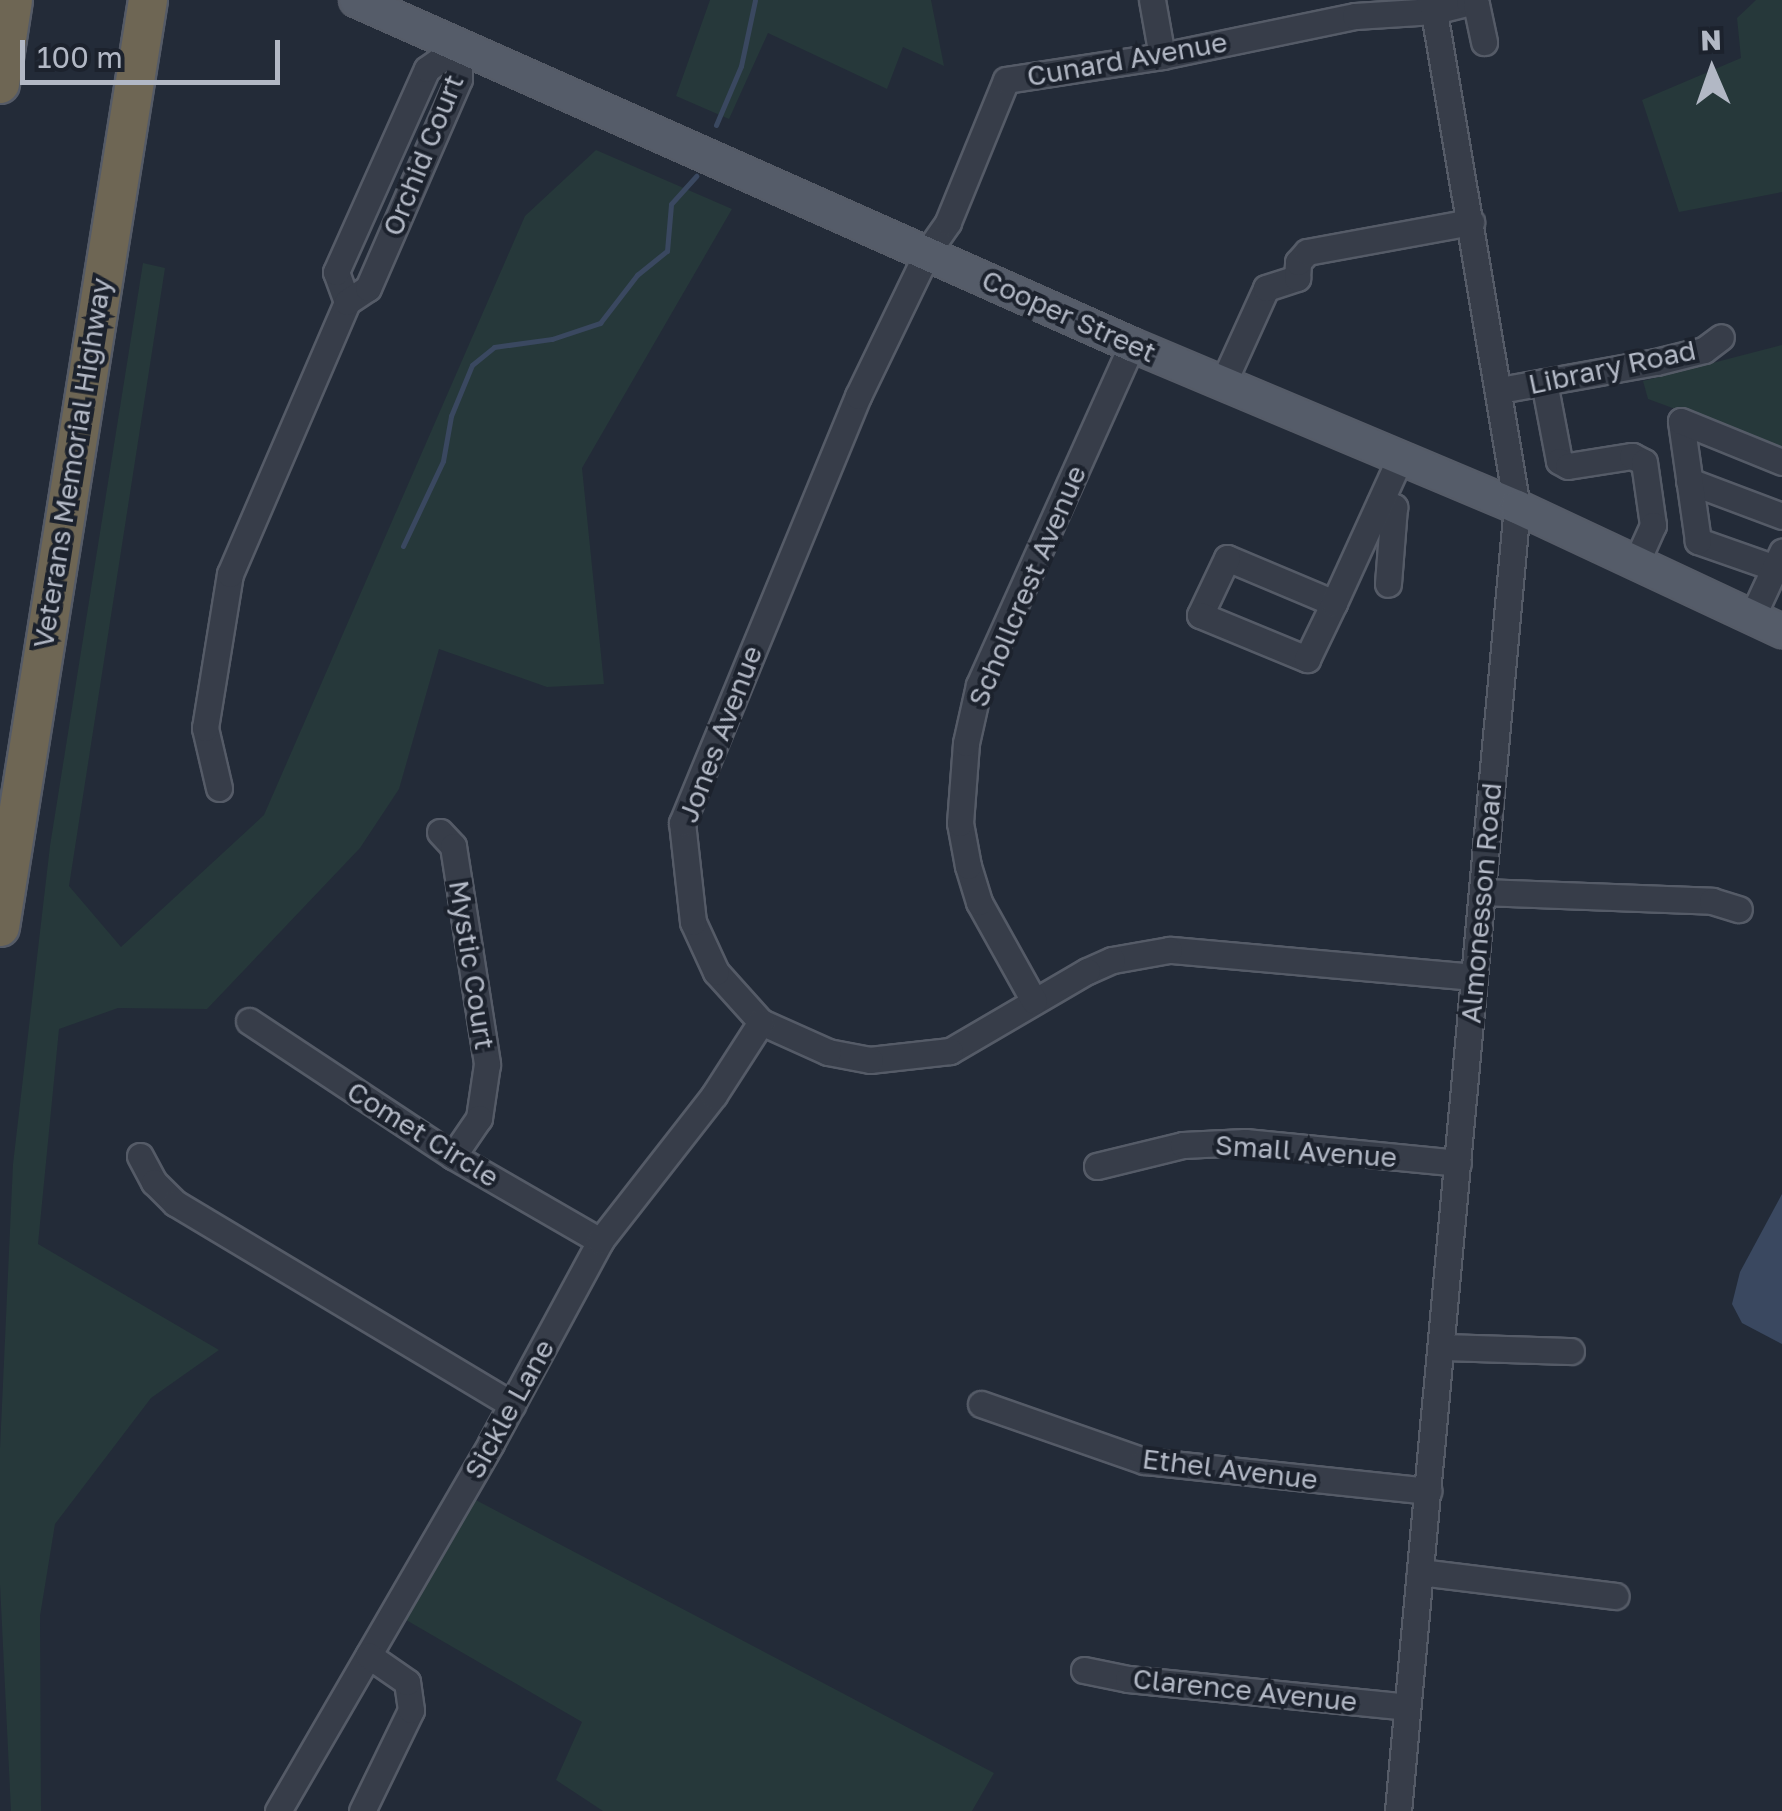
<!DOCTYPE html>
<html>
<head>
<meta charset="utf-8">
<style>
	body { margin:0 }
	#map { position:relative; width:1782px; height:1811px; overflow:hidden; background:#232b38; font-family:"Golos Text",sans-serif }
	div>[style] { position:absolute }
	.green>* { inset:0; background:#26383a }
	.water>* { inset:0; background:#3a4860 }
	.stream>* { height:5px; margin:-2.5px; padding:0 2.5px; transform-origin:2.5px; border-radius:2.5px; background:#3a4860 }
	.roads { filter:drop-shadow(2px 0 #555b67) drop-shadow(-2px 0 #555b67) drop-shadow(0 2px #555b67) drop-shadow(0 -2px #555b67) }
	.minor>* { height:25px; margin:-12.5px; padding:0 12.5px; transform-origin:12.5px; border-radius:12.5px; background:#373d49 }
	.major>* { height:32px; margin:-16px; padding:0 16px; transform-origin:16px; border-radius:16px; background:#555c69 }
	.highway>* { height:38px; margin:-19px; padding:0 19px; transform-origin:19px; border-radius:19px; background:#6e6654 }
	span { translate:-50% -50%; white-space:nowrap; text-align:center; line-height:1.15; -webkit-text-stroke:8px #1c222d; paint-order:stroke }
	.street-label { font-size:28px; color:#b2b8c5 }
	.north { position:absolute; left:1662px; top:20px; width:100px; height:100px; -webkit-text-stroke:8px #1c222d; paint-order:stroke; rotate:358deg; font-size:28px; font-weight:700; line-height:40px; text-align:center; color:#b2b8c5 }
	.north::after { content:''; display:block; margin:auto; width:35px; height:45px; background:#b2b8c5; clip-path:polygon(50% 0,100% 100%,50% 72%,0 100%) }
	.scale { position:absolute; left:20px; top:40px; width:260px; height:45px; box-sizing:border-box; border:5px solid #b2b8c5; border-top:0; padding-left:12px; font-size:30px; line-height:35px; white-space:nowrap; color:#b2b8c5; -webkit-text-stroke:8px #1c222d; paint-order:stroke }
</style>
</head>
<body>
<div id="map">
	<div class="green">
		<div style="clip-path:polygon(710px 0,931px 0,944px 66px,903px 47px,887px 89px,768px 33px,729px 119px,676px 96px)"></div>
		<div style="clip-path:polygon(1756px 0,1782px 0,1782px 192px,1679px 212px,1642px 100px,1741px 58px,1737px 18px)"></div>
		<div style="clip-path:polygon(596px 150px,732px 209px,582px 468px,604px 684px,547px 687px,439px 649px,399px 789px,360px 848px,207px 1009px,118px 1008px,59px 1029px,38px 1244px,219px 1350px,151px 1398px,55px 1524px,40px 1616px,41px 1811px,11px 1811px,0 1584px,0 1449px,13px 1164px,50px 846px,143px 263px,165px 268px,69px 886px,121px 947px,264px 815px,525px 216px)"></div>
		<div style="clip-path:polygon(1782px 345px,1782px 448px,1648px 399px,1643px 381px)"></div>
		<div style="clip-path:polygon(472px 1498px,994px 1773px,972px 1811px,603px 1811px,556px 1780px,582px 1722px,401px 1617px)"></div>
	</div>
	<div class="water">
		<div style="clip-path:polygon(1782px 1194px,1782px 1344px,1742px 1323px,1732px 1304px,1740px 1272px)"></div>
	</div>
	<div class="stream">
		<div style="left:716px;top:125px;width:64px;rotate:-67deg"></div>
		<div style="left:741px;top:66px;width:67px;rotate:-78deg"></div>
		<div style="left:403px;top:546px;width:94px;rotate:-64.8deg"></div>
		<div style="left:443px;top:461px;width:46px;rotate:-79.9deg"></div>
		<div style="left:451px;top:416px;width:55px;rotate:-67.6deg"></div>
		<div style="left:472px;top:365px;width:28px;rotate:-39deg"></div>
		<div style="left:494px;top:347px;width:59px;rotate:-7.9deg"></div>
		<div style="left:552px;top:339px;width:51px;rotate:-18.4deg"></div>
		<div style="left:600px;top:323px;width:61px;rotate:-52.4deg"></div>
		<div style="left:637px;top:275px;width:38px;rotate:-39deg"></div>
		<div style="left:667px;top:251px;width:47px;rotate:-85.1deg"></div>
		<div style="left:671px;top:204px;width:38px;rotate:-48deg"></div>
	</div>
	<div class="roads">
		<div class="minor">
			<div style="left:1152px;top:0;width:57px;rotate:79.9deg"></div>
			<div style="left:347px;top:302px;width:32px;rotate:-110deg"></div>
			<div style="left:336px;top:272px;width:222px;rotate:-65.9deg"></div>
			<div style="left:427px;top:69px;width:39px;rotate:-35deg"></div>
			<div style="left:1544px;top:382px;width:80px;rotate:79.2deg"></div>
			<div style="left:1559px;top:461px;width:10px;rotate:29deg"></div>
			<div style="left:1568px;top:466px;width:65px;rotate:-8.9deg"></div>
			<div style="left:1632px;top:456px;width:13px;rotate:27deg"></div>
			<div style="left:1644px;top:462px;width:64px;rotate:81.9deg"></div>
			<div style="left:1653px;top:525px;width:42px;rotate:114.1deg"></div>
			<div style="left:1223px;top:383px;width:104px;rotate:-65.6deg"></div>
			<div style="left:1266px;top:288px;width:33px;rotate:-18deg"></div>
			<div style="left:1297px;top:278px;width:16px;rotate:-86deg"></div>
			<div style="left:1298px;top:262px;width:13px;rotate:-48deg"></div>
			<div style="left:1307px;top:252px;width:167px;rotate:-10.4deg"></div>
			<div style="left:1500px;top:390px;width:158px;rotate:-10.2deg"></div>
			<div style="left:1656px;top:362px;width:49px;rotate:-14deg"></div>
			<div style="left:1704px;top:350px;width:21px;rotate:-37deg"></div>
			<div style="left:1689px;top:481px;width:99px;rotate:20.6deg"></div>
			<div style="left:1380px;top:503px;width:15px;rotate:16deg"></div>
			<div style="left:1394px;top:507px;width:77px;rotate:94.5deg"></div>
			<div style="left:1775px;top:568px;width:82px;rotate:-160.7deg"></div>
			<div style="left:1698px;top:541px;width:121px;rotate:-98.1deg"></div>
			<div style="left:1681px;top:421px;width:109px;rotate:22.1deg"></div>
			<div style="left:1334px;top:603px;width:116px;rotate:-157.2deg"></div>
			<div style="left:1227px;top:558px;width:63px;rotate:115.3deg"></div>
			<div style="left:1200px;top:615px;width:116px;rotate:22.4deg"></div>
			<div style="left:1307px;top:659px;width:62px;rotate:-64.3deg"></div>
			<div style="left:1334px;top:603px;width:159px;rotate:-65.5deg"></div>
			<div style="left:1752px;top:617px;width:72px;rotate:-65.2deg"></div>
			<div style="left:219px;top:788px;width:62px;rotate:-103.1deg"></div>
			<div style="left:205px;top:728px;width:156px;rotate:-80.8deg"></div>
			<div style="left:230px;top:574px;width:296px;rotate:-66.7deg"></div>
			<div style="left:347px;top:302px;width:25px;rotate:-34deg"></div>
			<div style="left:368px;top:288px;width:228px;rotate:-66.5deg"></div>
			<div style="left:459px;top:79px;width:32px;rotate:-90deg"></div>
			<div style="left:440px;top:832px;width:19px;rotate:47deg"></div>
			<div style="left:453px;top:846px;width:221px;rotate:81.1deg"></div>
			<div style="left:487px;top:1064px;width:55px;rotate:98.4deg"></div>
			<div style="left:479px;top:1118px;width:46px;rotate:124.4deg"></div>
			<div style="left:1482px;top:892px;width:230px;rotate:2.2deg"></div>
			<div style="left:1712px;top:901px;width:28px;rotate:17deg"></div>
			<div style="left:1474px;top:977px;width:306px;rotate:-174.9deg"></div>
			<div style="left:1169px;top:950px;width:58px;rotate:170deg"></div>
			<div style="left:1112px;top:960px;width:27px;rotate:156deg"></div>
			<div style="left:1087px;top:971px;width:159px;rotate:149.7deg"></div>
			<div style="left:950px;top:1051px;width:81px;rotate:173.6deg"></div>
			<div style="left:870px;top:1060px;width:43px;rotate:-169.2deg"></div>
			<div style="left:828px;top:1052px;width:73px;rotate:-155.9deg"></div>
			<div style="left:761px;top:1022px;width:67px;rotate:-132deg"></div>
			<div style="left:716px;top:972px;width:55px;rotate:-114.7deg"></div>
			<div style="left:693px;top:922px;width:100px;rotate:-96.3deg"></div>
			<div style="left:682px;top:823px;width:462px;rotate:-67.6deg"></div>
			<div style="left:858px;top:396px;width:161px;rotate:-64.2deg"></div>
			<div style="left:928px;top:251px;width:35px;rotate:-55deg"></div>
			<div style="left:948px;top:222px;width:153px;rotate:-67.8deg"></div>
			<div style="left:1006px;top:80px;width:158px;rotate:-8.7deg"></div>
			<div style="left:1162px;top:56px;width:197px;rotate:-11.7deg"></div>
			<div style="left:1355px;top:16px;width:79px;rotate:-3.6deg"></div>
			<div style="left:1434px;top:11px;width:36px;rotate:-14deg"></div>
			<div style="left:1469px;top:2px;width:7px;rotate:16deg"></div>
			<div style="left:1476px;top:4px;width:39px;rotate:78deg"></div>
			<div style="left:1034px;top:1001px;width:113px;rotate:-119.1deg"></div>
			<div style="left:979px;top:902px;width:38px;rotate:-107deg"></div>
			<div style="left:968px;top:866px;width:44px;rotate:-100.5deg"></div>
			<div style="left:960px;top:823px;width:80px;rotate:-85.7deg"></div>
			<div style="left:966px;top:743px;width:59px;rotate:-77.4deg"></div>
			<div style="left:979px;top:685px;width:373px;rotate:-65.8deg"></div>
			<div style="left:249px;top:1021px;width:245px;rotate:33.5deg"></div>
			<div style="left:453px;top:1156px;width:170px;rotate:30deg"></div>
			<div style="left:140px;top:1156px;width:30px;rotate:62deg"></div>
			<div style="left:154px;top:1182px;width:30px;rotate:45deg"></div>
			<div style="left:175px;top:1203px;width:393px;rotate:30.9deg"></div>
			<div style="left:1097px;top:1166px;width:89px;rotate:-13.7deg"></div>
			<div style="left:1183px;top:1145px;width:62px;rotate:-2.8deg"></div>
			<div style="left:1245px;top:1142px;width:214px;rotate:5.6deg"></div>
			<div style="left:1441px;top:1347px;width:130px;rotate:1.8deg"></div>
			<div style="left:981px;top:1404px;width:173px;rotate:19.3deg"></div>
			<div style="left:1144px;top:1461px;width:286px;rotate:6deg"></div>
			<div style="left:1420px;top:1572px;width:197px;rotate:7deg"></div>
			<div style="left:1084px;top:1670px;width:45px;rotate:11.6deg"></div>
			<div style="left:1128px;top:1679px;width:280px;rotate:5.7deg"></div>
			<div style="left:278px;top:1811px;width:425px;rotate:-59.9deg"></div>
			<div style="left:491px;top:1443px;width:230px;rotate:-61.6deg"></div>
			<div style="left:600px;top:1241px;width:185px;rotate:-52deg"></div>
			<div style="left:714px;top:1095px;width:87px;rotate:-57.2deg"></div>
			<div style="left:362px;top:1811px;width:112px;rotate:-64.1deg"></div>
			<div style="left:411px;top:1710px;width:28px;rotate:-98deg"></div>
			<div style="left:407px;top:1682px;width:47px;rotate:-145.3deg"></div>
			<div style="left:1398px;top:1811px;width:1309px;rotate:-84.79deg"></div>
			<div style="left:1517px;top:507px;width:514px;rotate:-99.52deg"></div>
		</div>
		<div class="major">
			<div style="left:356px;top:0;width:849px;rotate:23.97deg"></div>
			<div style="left:1132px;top:345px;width:418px;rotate:22.8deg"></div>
			<div style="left:1517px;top:507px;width:293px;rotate:25.1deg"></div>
		</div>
		<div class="highway">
			<div style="left:0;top:84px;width:85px;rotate:-81.2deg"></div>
			<div style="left:0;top:927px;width:939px;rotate:-80.93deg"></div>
		</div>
	</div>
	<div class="street-label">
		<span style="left:1127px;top:59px;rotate:-10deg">Cunard Avenue</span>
		<span style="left:423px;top:155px;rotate:-68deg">Orchid Court</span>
		<span style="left:1069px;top:316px;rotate:24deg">Cooper Street</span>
		<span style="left:1612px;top:367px;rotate:-12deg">Library Road</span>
		<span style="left:72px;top:463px;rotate:-81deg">Veterans Memorial Highway</span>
		<span style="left:1027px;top:586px;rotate:-67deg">Schollcrest Avenue</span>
		<span style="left:720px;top:734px;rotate:-69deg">Jones Avenue</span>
		<span style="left:1481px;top:903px;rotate:-85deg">Almonesson Road</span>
		<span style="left:472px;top:965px;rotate:81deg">Mystic Court</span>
		<span style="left:423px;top:1134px;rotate:32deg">Comet Circle</span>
		<span style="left:1306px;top:1151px;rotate:4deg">Small Avenue</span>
		<span style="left:509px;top:1409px;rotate:-61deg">Sickle Lane</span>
		<span style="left:1230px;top:1469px;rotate:7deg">Ethel Avenue</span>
		<span style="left:1245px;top:1690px;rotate:6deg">Clarence Avenue</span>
	</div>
	<div class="north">N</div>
	<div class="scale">100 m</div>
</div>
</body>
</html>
